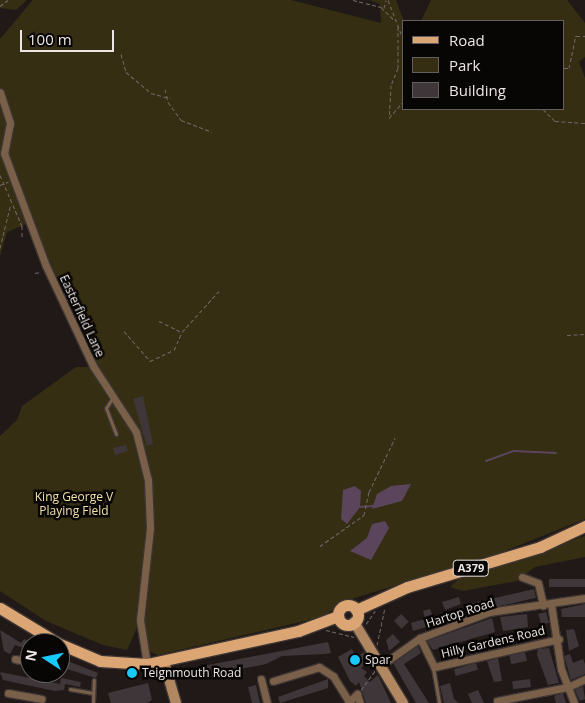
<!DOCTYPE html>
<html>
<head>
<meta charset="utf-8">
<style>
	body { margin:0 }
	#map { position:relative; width:585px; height:703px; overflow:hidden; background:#211917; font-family:"Open Sans",sans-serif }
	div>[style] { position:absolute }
	.green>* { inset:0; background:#352e12 }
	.water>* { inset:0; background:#5b455d }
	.stream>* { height:2px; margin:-1px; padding:0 1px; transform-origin:1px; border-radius:1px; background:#5b455d }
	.building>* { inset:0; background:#3f3639; transform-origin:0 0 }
	.path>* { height:1px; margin-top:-0.5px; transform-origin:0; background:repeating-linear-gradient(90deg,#706867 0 4px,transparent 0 6.5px) }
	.roads { filter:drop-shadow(1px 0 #3d3634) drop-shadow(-1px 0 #3d3634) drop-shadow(0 1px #3d3634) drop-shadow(0 -1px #3d3634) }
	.lane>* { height:3px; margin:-1.5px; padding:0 1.5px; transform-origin:1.5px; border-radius:1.5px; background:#7a6049 }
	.street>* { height:7px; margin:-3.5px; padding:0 3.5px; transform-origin:3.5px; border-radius:3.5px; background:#7a6049 }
	.secondary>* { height:10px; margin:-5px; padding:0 5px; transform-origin:5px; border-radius:5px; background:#b18761 }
	.primary>* { height:11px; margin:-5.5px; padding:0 5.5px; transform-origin:5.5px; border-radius:5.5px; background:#dca574 }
	.primary>.ring { margin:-5.5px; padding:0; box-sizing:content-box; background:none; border:11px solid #dca574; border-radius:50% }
	.dots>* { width:14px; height:14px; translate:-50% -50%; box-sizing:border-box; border:2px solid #080505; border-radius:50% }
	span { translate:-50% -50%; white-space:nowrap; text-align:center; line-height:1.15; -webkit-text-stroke:5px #080505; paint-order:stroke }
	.shield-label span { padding:1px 4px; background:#080505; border:1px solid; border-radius:4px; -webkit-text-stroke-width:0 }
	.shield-label { font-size:11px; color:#ece6e5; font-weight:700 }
	.street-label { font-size:12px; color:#ece6e5 }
	.park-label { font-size:12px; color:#efe0a5 }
	.poi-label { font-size:12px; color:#ece6e5 }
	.left { translate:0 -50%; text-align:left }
	.legend { position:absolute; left:402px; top:20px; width:162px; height:90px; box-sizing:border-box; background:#080505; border:1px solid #635f5f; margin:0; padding:6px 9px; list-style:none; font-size:15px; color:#ece6e5 }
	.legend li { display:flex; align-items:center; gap:10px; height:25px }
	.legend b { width:25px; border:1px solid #635f5f }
	.north { position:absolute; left:20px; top:633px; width:50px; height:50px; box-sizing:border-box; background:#080505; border:1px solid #635f5f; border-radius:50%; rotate:281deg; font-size:14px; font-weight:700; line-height:20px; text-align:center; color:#ece6e5 }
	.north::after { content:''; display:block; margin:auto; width:18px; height:22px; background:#18cafc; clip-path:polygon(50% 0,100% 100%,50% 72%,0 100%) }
	.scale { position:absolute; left:20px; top:30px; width:94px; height:22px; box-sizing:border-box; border:2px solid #ece6e5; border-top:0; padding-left:6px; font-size:15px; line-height:18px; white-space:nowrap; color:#ece6e5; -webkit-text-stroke:4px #080505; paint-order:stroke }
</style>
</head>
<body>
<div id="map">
	<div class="green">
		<div style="clip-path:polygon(0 0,27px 0,16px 10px,0 8px)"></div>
		<div style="clip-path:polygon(33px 0,291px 0,381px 23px,380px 4px,370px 0,396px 0,404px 22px,404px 109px,564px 109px,564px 21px,421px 21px,431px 0,567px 0,585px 23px,585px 57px,579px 62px,585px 78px,585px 519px,495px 555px,348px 600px,322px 617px,158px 655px,144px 649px,140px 621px,127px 650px,103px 645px,46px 621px,0 591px,0 436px,17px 420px,22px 406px,76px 367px,92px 367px,29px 223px,7px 232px,0 256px,0 39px)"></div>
		<div style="clip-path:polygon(585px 536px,585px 557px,535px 567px,517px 581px,463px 591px,450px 587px,461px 577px)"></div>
	</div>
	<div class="water">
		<div style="clip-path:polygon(411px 484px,402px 501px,372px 509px,377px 494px,391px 486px)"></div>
		<div style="clip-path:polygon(355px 486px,361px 491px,360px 507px,347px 524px,341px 519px,343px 490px)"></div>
		<div style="clip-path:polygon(385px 521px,389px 528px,371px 560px,350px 551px,367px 538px,372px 524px)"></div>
	</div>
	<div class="stream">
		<div style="left:486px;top:461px;width:30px;rotate:-20deg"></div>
		<div style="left:514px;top:451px;width:42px;rotate:2.7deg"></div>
		<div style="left:360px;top:507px;width:13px;rotate:-4deg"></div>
	</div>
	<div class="building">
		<div style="clip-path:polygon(143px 396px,153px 444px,147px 446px,133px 399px)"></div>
		<div style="clip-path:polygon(126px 445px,128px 451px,115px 455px,113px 448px)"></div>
		<div style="left:585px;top:579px;width:8px;height:36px;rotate:90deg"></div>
		<div style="left:534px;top:589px;width:9px;height:70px;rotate:77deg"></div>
		<div style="clip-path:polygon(459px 597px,461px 604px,445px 610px,442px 602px)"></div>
		<div style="clip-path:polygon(585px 604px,585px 617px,562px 617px,561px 609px)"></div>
		<div style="clip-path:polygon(430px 609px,433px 617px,444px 614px,446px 621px,413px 631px,411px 623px,425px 619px,423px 611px)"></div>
		<div style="left:546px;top:612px;width:11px;height:8px;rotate:75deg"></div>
		<div style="left:401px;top:614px;width:11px;height:10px;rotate:45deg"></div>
		<div style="clip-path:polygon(527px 614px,528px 627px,503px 631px,500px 617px)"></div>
		<div style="clip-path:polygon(492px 618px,495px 632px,433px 650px,427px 641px)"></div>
		<div style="clip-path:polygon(574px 629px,579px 646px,569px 651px,566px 630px)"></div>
		<div style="clip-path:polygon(0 630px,21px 643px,24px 639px,30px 642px,30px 650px,15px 645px,10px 654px,4px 651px)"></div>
		<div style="clip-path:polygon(393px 634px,400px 642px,389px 651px,386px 640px)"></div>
		<div style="clip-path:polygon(328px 642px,331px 653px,325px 654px,282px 656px,266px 664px,196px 678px,193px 668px)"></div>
		<div style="clip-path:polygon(418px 646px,421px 653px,404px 664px,429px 703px,416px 703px,393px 663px)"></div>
		<div style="clip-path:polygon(549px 648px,559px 683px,548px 685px,537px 655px,538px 649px)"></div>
		<div style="clip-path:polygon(352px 649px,356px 657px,364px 652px,370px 661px,361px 668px,367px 672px,364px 676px,370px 682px,378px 675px,391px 703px,366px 703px,359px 682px,356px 686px,350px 681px,338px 657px)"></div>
		<div style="left:525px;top:652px;width:9px;height:16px;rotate:77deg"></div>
		<div style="clip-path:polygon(570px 654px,573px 663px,583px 659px,585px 664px,585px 674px,571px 680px,564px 656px)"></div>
		<div style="clip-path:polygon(60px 658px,98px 673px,96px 678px,60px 667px)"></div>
		<div style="clip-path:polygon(498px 658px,502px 681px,494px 682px,487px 661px)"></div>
		<div style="left:476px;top:663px;width:7px;height:23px;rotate:74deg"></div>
		<div style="clip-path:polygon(0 672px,60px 684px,61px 678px,81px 682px,80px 687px,65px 684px,64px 690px,55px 691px,3px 680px)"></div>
		<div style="clip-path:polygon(328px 679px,328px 688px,280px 703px,278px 697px)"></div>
		<div style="left:530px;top:679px;width:8px;height:18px;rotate:83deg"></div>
		<div style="clip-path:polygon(148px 683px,152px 700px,147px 703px,111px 703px,108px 693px)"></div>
		<div style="clip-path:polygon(450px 683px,454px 699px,459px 703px,444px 703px,440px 686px)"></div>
		<div style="clip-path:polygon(256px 685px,260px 703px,252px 703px,248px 687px)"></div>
		<div style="clip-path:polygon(583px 686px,585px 699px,580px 701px,575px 690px)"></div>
		<div style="clip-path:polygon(478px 690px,484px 703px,472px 703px,468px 694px)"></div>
		<div style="clip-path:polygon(563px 693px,566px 703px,556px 703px,554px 696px)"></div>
	</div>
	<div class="path">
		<div style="left:353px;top:0;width:29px;rotate:14deg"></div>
		<div style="left:381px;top:7px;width:18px;rotate:45deg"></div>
		<div style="left:388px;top:0;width:44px;rotate:68.7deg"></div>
		<div style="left:0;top:6px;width:10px;rotate:-37deg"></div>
		<div style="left:384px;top:8px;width:8px;rotate:-76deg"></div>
		<div style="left:398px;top:26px;width:42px;rotate:90deg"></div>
		<div style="left:398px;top:68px;width:18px;rotate:112deg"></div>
		<div style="left:391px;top:85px;width:33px;rotate:93deg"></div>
		<div style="left:389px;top:118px;width:23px;rotate:-49deg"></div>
		<div style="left:121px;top:54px;width:19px;rotate:74deg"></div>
		<div style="left:126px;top:72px;width:33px;rotate:40deg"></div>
		<div style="left:151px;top:93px;width:20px;rotate:15deg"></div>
		<div style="left:564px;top:68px;width:5px"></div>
		<div style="left:569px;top:68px;width:33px;rotate:-78deg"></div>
		<div style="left:576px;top:36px;width:9px"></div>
		<div style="left:165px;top:89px;width:13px;rotate:77deg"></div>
		<div style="left:168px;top:102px;width:22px;rotate:54deg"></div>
		<div style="left:181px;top:120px;width:33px;rotate:21deg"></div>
		<div style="left:543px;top:109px;width:17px;rotate:45deg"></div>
		<div style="left:555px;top:121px;width:30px;rotate:4deg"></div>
		<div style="left:0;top:175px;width:56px;rotate:66.7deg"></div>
		<div style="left:22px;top:226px;width:12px;rotate:90deg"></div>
		<div style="left:0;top:185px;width:9px;rotate:-21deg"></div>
		<div style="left:0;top:248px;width:46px;rotate:-76.3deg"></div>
		<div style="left:35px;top:273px;width:6px;rotate:-9deg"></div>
		<div style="left:159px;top:321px;width:25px;rotate:26deg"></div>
		<div style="left:182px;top:332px;width:55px;rotate:-47.9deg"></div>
		<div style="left:124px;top:331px;width:40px;rotate:49deg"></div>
		<div style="left:150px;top:361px;width:26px;rotate:-25deg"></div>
		<div style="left:174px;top:350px;width:20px;rotate:-66deg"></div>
		<div style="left:567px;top:335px;width:18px;rotate:-3deg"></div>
		<div style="left:320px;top:546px;width:54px;rotate:-35.2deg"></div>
		<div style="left:364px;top:515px;width:24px;rotate:-78deg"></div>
		<div style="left:369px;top:492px;width:60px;rotate:-64.3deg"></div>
		<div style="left:366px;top:624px;width:16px;rotate:-55deg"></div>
		<div style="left:326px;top:630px;width:29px;rotate:14deg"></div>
		<div style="left:377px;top:645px;width:39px;rotate:-78deg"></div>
		<div style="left:361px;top:690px;width:24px;rotate:-54deg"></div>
	</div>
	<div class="roads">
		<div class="lane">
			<div style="left:113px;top:397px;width:13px;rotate:122deg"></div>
			<div style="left:106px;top:408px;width:28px;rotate:69deg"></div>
			<div style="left:433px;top:668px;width:36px;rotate:80deg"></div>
			<div style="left:70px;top:689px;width:23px;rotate:10deg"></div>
			<div style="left:93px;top:703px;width:23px;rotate:-88deg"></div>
		</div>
		<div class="street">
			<div style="left:0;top:92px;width:33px;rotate:72deg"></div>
			<div style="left:10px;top:123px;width:31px;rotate:101deg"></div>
			<div style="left:4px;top:153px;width:121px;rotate:69.6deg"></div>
			<div style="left:46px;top:266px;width:110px;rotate:64.8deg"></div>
			<div style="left:93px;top:366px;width:79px;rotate:56.9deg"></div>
			<div style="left:136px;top:432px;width:49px;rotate:76deg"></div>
			<div style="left:148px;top:480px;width:48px;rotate:87.6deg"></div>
			<div style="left:150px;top:528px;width:93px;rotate:96.2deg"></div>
			<div style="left:140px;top:620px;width:45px;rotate:81deg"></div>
			<div style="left:522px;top:577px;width:17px;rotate:21deg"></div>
			<div style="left:538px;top:583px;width:23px;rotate:77deg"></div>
			<div style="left:551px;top:604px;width:66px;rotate:81.3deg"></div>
			<div style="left:561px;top:669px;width:36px;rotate:69deg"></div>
			<div style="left:420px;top:638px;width:32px;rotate:64deg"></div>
			<div style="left:434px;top:667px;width:128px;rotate:-12.6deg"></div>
			<div style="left:15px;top:659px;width:15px;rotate:11deg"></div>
			<div style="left:380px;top:666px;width:49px;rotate:-35deg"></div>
			<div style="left:420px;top:638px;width:74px;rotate:-20.6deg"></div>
			<div style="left:489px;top:612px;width:97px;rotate:-8.3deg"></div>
			<div style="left:261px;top:679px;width:25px;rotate:76deg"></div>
			<div style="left:273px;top:681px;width:48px;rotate:-16.9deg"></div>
			<div style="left:319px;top:667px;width:17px;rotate:33deg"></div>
			<div style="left:333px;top:676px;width:31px;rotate:58deg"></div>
			<div style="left:8px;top:693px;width:34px;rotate:10deg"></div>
			<div style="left:497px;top:701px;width:72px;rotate:-11.2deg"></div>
			<div style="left:568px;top:687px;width:19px;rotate:-25deg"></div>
			<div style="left:348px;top:703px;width:13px;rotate:-45deg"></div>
			<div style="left:357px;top:694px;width:9px;rotate:72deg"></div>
		</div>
		<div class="secondary">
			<div style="left:354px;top:622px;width:95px;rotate:58.8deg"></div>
			<div style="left:164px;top:662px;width:43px;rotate:73.7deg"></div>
		</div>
		<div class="primary">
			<div class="ring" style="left:338px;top:605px;width:9px;height:9px"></div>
			<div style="left:0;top:608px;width:68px;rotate:31.1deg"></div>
			<div style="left:356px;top:610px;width:56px;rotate:-24.3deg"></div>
			<div style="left:407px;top:587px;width:139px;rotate:-16.7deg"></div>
			<div style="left:540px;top:547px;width:50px;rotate:-25deg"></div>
			<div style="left:60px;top:644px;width:43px;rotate:23deg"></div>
			<div style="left:100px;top:661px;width:47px;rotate:3.7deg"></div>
			<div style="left:147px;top:664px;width:155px;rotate:-12.3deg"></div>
			<div style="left:298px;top:631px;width:43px;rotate:-20.6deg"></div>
		</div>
	</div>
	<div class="dots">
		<div style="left:355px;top:660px;background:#18cafc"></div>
		<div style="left:132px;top:673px;background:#18cafc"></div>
	</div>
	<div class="shield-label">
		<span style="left:471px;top:568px">A379</span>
	</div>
	<div class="street-label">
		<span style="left:82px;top:316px;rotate:65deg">Easterfield Lane</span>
		<span style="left:460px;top:613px;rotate:-18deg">Hartop Road</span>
		<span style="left:493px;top:642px;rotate:-13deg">Hilly Gardens Road</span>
	</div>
	<div class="park-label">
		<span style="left:74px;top:504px">King George V<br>Playing Field</span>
	</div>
	<div class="poi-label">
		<span class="left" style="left:365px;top:660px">Spar</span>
		<span class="left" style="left:142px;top:673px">Teignmouth Road</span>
	</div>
	<ul class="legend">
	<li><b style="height:6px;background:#dca574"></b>Road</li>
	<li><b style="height:14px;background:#352e12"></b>Park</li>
	<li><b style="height:14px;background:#3f3639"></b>Building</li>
	</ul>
	<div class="north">N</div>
	<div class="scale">100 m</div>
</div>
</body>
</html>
